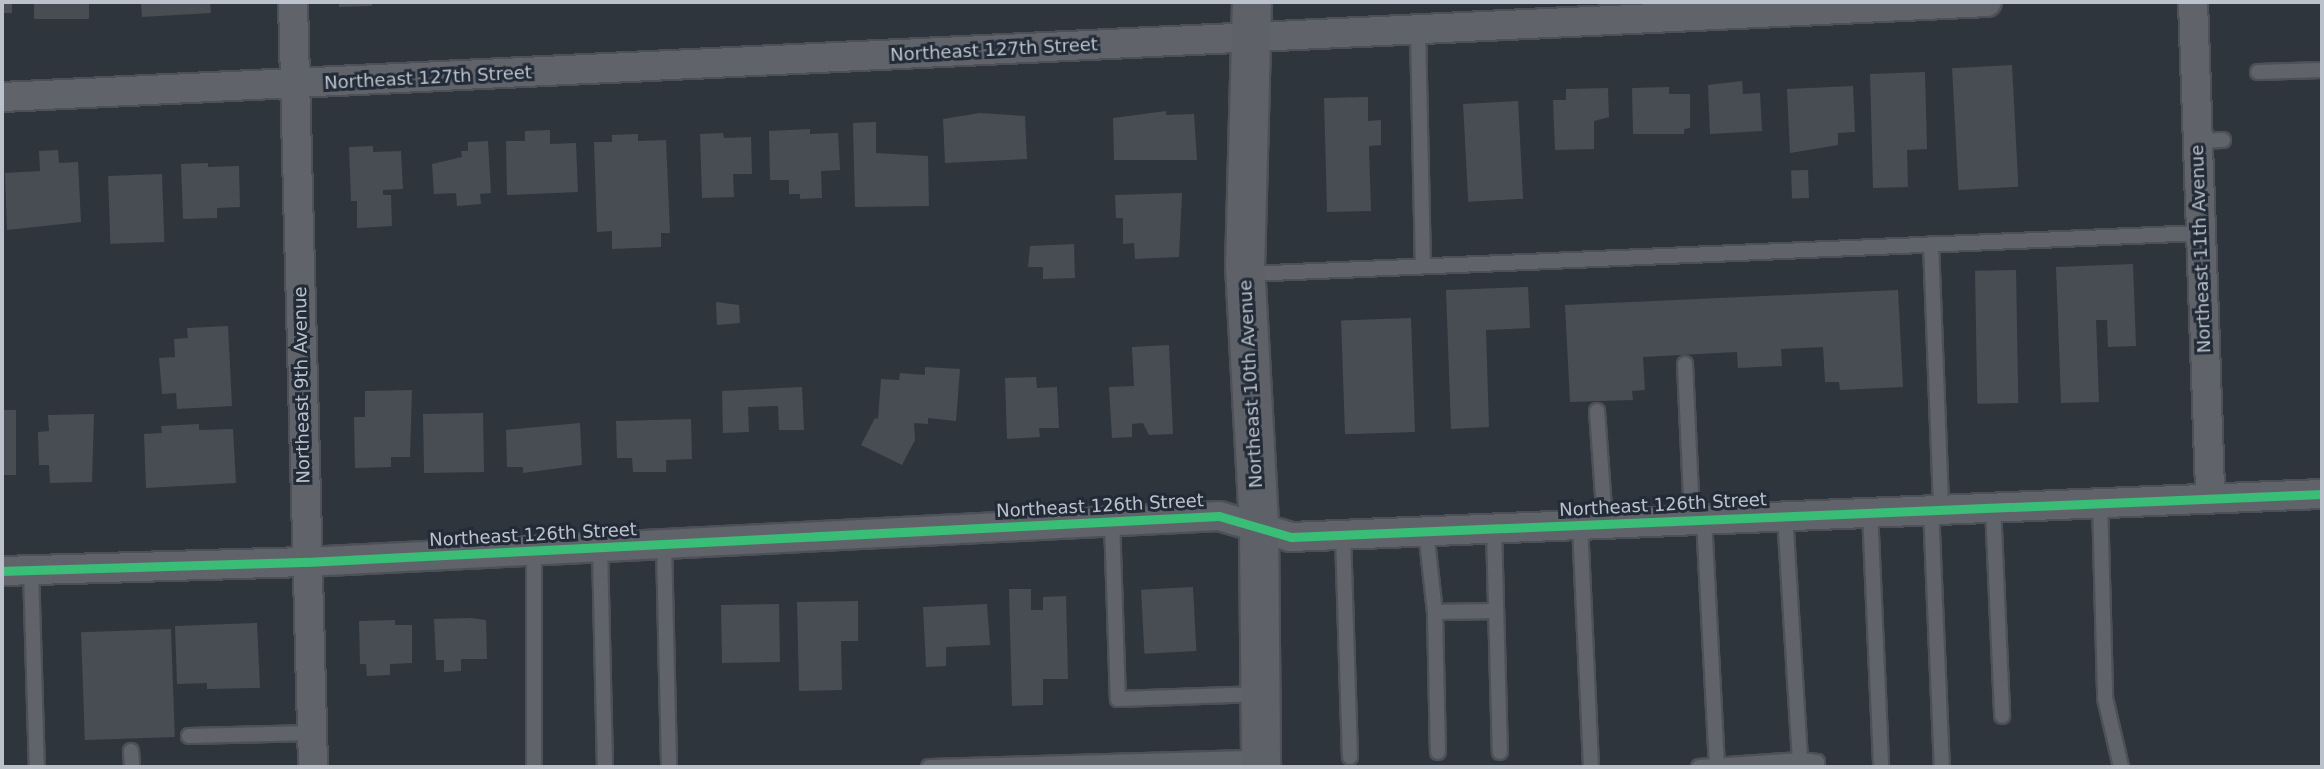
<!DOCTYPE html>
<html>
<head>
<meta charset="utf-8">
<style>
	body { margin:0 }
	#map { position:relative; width:2324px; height:769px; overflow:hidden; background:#2f353c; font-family:"DejaVu Sans",sans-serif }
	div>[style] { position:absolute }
	.building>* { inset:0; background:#484d53; transform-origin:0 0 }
	.roads { filter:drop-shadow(2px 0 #4d5157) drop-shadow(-2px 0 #4d5157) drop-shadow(0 2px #4d5157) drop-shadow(0 -2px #4d5157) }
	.lane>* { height:14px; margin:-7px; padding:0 7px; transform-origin:7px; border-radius:7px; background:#60646a }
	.street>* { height:28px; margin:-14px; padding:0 14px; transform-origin:14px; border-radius:14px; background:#60646a }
	.secondary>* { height:38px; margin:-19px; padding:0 19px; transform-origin:19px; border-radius:19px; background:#5e6268 }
	.cycleway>* { height:9px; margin:-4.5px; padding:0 4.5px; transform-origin:4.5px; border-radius:4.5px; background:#3abd76 }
	span { translate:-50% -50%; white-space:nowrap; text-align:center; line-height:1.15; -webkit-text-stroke:6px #222b37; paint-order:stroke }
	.street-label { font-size:18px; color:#bbc2cb }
	.frame { position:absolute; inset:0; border:4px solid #bbc2cb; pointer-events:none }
</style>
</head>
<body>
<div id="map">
	<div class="building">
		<div style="left:2px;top:2px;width:10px;height:11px"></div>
		<div style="left:34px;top:2px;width:55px;height:17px"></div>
		<div style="clip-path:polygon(141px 2px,210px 2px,211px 13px,142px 17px)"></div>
		<div style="clip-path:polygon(339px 2px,372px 2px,372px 6px,339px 7px)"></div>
		<div style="left:2012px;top:65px;width:122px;height:60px;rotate:87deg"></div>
		<div style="clip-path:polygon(1925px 72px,1927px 149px,1907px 150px,1908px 187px,1873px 188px,1870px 74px)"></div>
		<div style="clip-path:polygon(1742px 81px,1743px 94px,1760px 93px,1762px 131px,1710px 134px,1708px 85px)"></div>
		<div style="clip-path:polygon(1853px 86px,1855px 132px,1838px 133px,1838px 145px,1790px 153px,1787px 89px)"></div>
		<div style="clip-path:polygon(1669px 87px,1669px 94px,1690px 94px,1690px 128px,1684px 129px,1684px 134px,1633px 134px,1632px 88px)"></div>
		<div style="clip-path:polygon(1608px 88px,1609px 117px,1594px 121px,1594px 149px,1555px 150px,1553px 100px,1566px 100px,1566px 89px)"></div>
		<div style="clip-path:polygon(1368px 97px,1368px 121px,1381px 120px,1381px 145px,1369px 146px,1371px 211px,1327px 212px,1324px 98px)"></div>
		<div style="left:1518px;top:101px;width:98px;height:55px;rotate:87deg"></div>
		<div style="clip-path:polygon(1166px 111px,1166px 115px,1194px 114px,1197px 160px,1114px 160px,1113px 118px)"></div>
		<div style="clip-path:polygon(980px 113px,1025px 116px,1027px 159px,945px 163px,943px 119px)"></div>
		<div style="clip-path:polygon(876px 122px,876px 153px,928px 156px,929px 206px,855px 207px,853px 123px)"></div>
		<div style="clip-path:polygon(810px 129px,810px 134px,838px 133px,840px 170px,821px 171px,822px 198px,800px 199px,800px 194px,789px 194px,789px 180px,770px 180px,769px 131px)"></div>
		<div style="clip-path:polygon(550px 130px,550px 144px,576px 143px,578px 192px,507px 195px,506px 141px,525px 141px,525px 131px)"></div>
		<div style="clip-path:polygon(723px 133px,724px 138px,751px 137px,752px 174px,733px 174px,734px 197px,702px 198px,700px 134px)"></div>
		<div style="clip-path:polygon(638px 134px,638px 141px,666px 140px,670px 233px,661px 233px,661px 247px,612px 249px,612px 231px,597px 232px,594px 142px,612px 142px,612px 135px)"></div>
		<div style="clip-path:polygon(488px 141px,491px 193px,480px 194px,481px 204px,457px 206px,456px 193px,434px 194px,432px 164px,462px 157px,461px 151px,468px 151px,468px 142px)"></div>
		<div style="clip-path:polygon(373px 146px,373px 152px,401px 151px,403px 189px,383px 190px,383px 195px,391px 195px,392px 226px,357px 228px,357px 201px,351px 201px,349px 147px)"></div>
		<div style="clip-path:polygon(58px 150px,59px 163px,78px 162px,81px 222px,7px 230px,5px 173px,40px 171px,39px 151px)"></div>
		<div style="clip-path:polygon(208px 163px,208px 167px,239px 166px,240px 207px,217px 208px,217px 218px,183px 219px,181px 164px)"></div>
		<div style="left:1808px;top:170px;width:28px;height:17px;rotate:88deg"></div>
		<div style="left:162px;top:174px;width:68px;height:54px;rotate:88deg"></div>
		<div style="clip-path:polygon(1182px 193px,1179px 257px,1135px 259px,1134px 243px,1123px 244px,1123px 218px,1116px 218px,1115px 195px)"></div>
		<div style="clip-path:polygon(1074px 244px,1075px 278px,1043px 279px,1043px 267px,1028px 267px,1030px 246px)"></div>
		<div style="clip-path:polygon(2133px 264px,2136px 346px,2108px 347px,2107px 320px,2096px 320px,2099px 402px,2061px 403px,2056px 267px)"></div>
		<div style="left:2016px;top:270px;width:133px;height:41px;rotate:89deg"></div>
		<div style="clip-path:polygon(1528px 287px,1530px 328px,1486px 330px,1489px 427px,1451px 429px,1446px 290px)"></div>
		<div style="clip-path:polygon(1898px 290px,1903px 387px,1840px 390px,1839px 382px,1825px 382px,1823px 347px,1781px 349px,1782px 366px,1738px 368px,1737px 352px,1643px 357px,1645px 390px,1632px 391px,1633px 400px,1570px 402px,1565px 305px)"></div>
		<div style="clip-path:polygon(716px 302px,739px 305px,740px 323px,717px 325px)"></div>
		<div style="left:1411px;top:318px;width:114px;height:70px;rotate:88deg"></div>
		<div style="clip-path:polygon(228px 326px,232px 406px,177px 409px,176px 393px,162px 394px,159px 358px,175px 357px,174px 339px,188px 338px,187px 328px)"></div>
		<div style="clip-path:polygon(1169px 345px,1173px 434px,1149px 435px,1143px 423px,1132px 424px,1132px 437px,1112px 438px,1109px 387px,1134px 386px,1132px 347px)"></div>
		<div style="clip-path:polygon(925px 367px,960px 369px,956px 421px,928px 418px,928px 424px,914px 423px,915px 440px,902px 465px,861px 445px,875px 418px,878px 419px,881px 379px,899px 380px,900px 373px,925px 375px)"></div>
		<div style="clip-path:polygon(1036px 377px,1037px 388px,1057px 387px,1059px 428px,1039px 428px,1040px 437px,1007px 439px,1005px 378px)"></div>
		<div style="clip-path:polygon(802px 387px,804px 430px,779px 430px,778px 406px,748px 407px,749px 432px,723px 433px,722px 391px)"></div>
		<div style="clip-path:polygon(412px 390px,410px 457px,391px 457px,391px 467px,355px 468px,354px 417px,365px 417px,365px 391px)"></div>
		<div style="left:2px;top:410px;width:14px;height:65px"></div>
		<div style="left:483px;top:413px;width:59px;height:60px;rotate:89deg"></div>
		<div style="clip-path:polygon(94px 414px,92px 482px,50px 483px,49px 465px,39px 465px,38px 432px,49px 431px,48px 415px)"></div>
		<div style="clip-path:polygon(691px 419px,692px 459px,666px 460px,666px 472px,633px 472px,632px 458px,617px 458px,616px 421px)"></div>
		<div style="clip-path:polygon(580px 423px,582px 465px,523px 473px,523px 467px,507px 467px,506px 430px)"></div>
		<div style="clip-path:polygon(199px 424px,199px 430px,233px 429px,236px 483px,146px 488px,144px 434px,162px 433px,161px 426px)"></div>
		<div style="left:1193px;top:587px;width:64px;height:52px;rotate:87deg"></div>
		<div style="clip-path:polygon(1009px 589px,1031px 589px,1031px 610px,1043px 610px,1043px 597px,1066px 596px,1068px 679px,1043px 679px,1043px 705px,1012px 706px)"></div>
		<div style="clip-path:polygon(858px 601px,858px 641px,841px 641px,842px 690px,799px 691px,797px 602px)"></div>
		<div style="left:779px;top:604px;width:58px;height:58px;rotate:89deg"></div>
		<div style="clip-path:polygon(987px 604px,990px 645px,946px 647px,946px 666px,926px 667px,923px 607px)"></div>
		<div style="clip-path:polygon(471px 618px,486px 620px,487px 659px,461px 659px,461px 671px,444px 672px,444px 660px,436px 660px,434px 619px)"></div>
		<div style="clip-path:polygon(395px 620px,395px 625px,412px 625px,412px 663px,390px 664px,390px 675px,367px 676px,366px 664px,360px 664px,359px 621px)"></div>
		<div style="clip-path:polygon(257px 623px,260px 688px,207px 689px,207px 683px,177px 684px,175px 626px)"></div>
		<div style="left:171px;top:629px;width:108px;height:90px;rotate:88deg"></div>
	</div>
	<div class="roads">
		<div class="lane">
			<div style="left:1418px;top:30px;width:236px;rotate:88.8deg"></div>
			<div style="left:2258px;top:72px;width:64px;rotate:-1.8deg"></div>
			<div style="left:2197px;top:141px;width:26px;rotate:-2deg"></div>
			<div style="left:1931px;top:244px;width:264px;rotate:87.8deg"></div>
			<div style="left:1247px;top:274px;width:955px;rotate:-2.46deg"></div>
			<div style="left:1685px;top:364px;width:155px;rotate:87.4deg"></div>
			<div style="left:1597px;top:411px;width:112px;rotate:85.9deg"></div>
			<div style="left:2100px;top:501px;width:197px;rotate:88.5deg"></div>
			<div style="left:2105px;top:698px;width:71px;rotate:76.9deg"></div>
			<div style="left:1993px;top:506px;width:210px;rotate:87.5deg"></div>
			<div style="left:1931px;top:508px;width:259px;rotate:87.6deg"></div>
			<div style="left:1870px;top:511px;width:256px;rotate:87.5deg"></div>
			<div style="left:1785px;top:515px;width:245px;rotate:86.5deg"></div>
			<div style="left:1704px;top:519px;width:245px;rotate:87deg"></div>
			<div style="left:1112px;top:521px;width:178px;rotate:88.1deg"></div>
			<div style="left:1118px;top:699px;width:142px;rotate:-2deg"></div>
			<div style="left:1580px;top:524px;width:243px;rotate:87.4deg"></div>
			<div style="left:1494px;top:528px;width:224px;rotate:88.5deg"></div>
			<div style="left:1426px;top:531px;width:81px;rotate:83.7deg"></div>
			<div style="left:1435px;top:612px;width:140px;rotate:88.8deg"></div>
			<div style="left:1343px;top:535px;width:222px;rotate:88.2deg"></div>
			<div style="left:664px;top:544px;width:223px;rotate:88.7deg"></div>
			<div style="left:600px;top:548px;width:219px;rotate:88.7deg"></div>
			<div style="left:534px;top:551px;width:216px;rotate:90deg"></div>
			<div style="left:31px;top:570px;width:197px;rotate:88.3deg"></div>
			<div style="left:1435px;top:612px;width:61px;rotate:-0.9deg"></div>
			<div style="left:189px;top:736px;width:123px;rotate:-1.4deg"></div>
			<div style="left:131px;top:751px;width:16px;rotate:86deg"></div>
			<div style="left:929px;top:767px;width:331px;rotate:-1.6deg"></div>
			<div style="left:1699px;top:767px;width:101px;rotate:-4deg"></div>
			<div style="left:1800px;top:760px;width:17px;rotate:7deg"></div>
			<div style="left:1817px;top:762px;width:5px;rotate:90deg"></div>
		</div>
		<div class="street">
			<div style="left:293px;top:2px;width:765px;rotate:88.5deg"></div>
			<div style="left:2193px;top:2px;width:494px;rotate:88deg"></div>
			<div style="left:2px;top:97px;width:1987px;rotate:-2.74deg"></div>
			<div style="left:2px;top:571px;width:304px;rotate:-1.7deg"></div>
			<div style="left:306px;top:562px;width:914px;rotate:-2.88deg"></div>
			<div style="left:1219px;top:516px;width:75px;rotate:16.3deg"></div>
			<div style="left:1291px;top:537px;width:1032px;rotate:-2.39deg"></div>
		</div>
		<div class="secondary">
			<div style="left:1252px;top:2px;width:263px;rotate:91.5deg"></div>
			<div style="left:1245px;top:265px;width:261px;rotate:86.9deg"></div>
			<div style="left:1259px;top:526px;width:241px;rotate:89.5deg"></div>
		</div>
	</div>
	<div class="cycleway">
		<div style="left:2px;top:571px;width:304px;rotate:-1.7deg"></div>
		<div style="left:306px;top:562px;width:914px;rotate:-2.88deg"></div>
		<div style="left:1219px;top:516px;width:75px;rotate:16.3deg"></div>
		<div style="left:1291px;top:537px;width:1032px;rotate:-2.39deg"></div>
	</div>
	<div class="street-label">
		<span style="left:994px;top:50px;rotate:-3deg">Northeast 127th Street</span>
		<span style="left:428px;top:78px;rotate:-3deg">Northeast 127th Street</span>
		<span style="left:2201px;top:249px;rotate:-92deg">Northeast 11th Avenue</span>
		<span style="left:1251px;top:384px;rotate:-93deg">Northeast 10th Avenue</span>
		<span style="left:302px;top:385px;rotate:-91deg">Northeast 9th Avenue</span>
		<span style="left:1663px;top:505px;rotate:-3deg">Northeast 126th Street</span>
		<span style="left:1100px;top:506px;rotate:-3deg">Northeast 126th Street</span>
		<span style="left:533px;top:535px;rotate:-3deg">Northeast 126th Street</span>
	</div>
	<div class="frame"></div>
</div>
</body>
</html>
